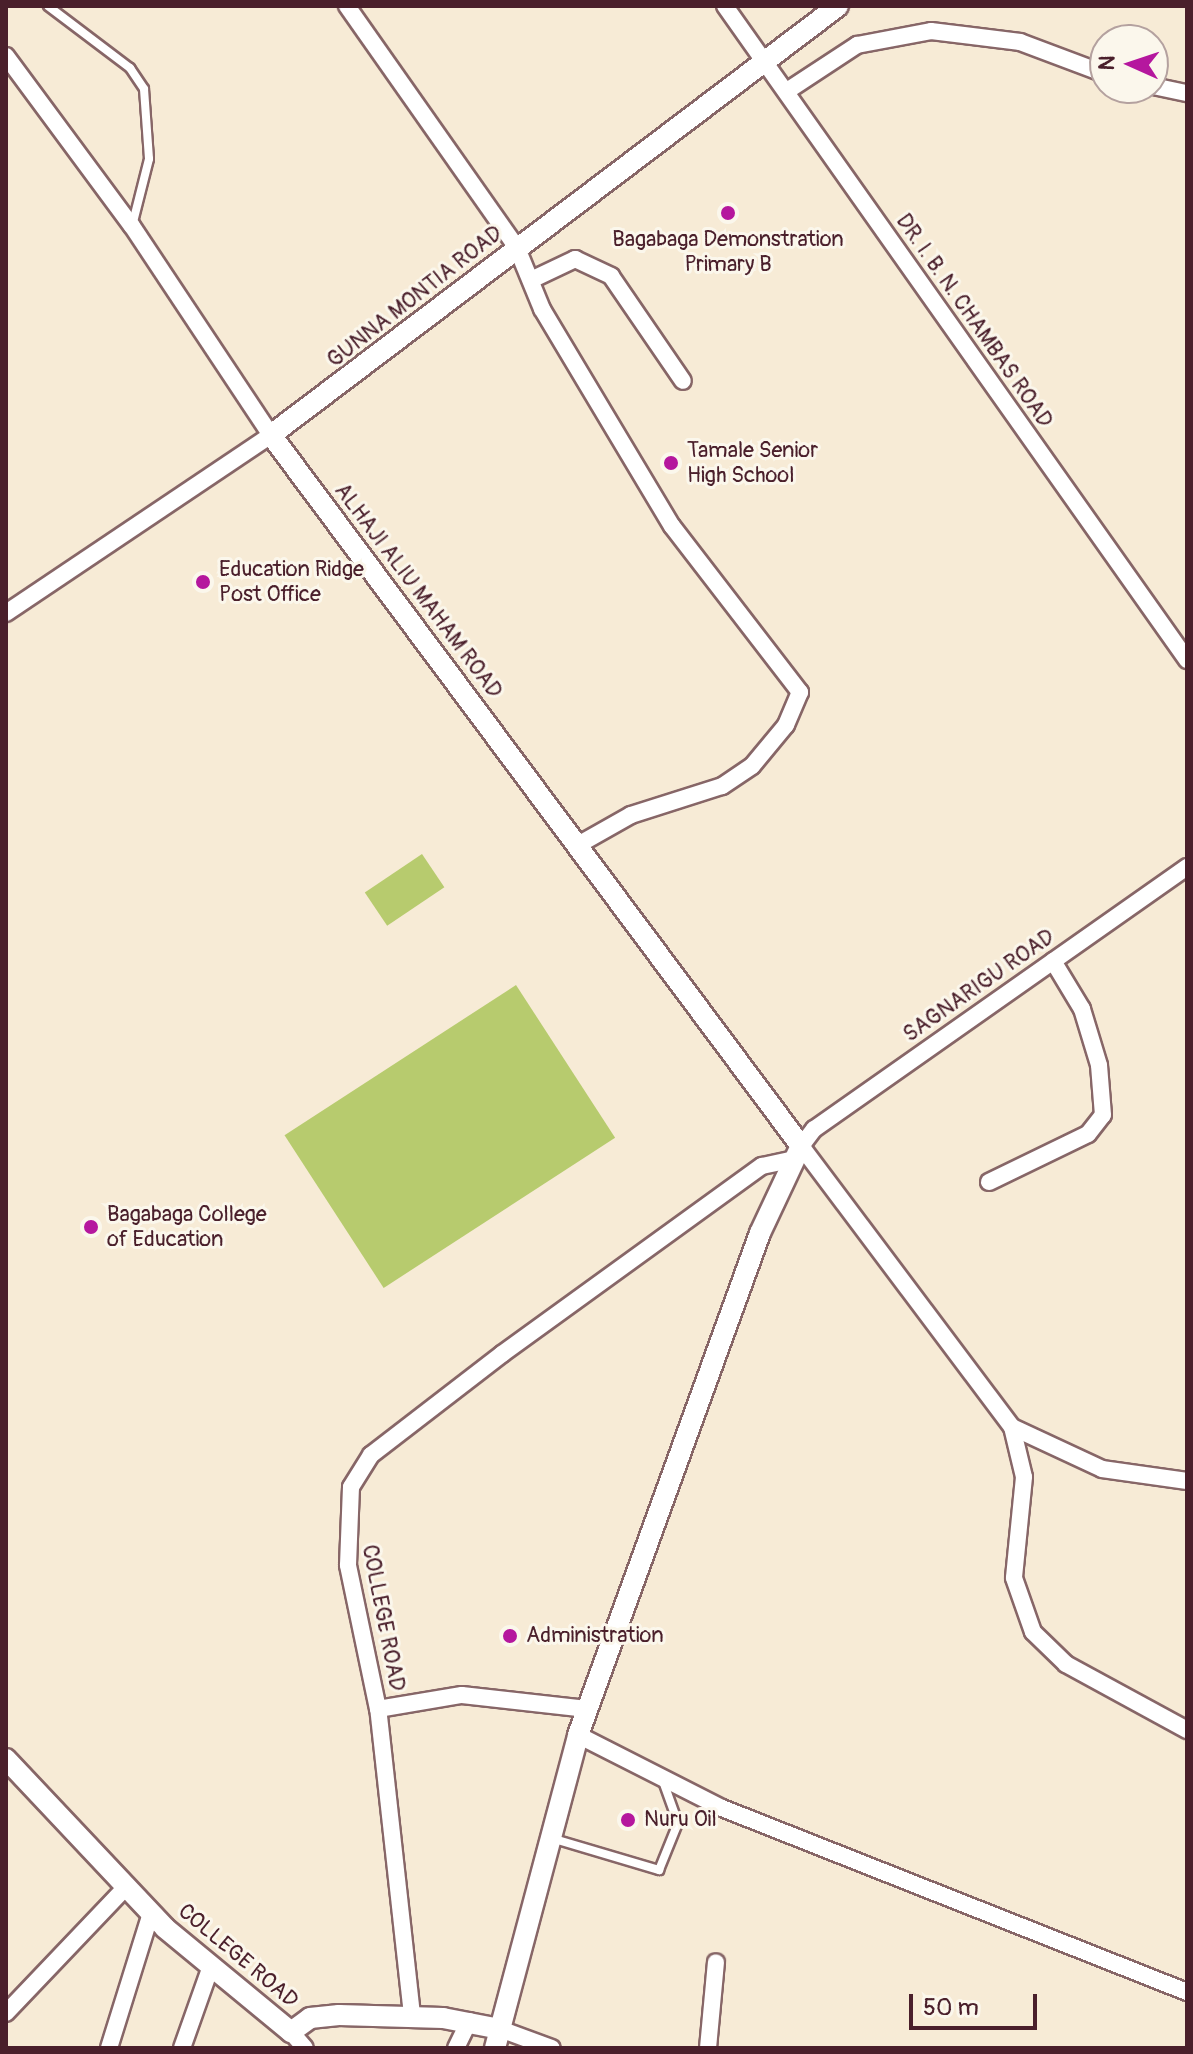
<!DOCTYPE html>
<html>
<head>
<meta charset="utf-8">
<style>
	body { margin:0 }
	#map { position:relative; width:1193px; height:2054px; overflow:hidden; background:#f7ebd6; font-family:Pangolin,sans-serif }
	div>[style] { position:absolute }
	.green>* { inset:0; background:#b7cb6e; transform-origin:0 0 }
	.roads { filter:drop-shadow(2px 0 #876667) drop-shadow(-2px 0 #876667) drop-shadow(0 2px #876667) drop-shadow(0 -2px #876667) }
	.service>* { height:8px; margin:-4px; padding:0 4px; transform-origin:4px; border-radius:4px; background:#fff }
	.minor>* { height:16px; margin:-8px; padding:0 8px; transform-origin:8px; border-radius:8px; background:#fff }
	.tertiary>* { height:20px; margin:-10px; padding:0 10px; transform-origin:10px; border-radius:10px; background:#fff }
	.dots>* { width:22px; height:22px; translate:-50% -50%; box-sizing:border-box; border:4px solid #fbf7ec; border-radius:50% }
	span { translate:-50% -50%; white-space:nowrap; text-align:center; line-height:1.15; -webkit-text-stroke:6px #fbf7ec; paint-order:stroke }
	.poi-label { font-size:22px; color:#4a1f2b }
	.left { translate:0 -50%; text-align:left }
	.street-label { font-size:22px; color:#4a1f2b }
	.frame { position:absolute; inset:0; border:8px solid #4a1f2b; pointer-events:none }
	.north { position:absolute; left:1089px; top:24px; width:80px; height:80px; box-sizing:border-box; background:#fbf7ec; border:2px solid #b4a19f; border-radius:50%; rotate:273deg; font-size:22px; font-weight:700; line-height:32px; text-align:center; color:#4a1f2b }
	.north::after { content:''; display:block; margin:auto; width:28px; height:36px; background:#b5179e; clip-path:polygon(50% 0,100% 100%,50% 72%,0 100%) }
	.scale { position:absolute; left:909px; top:1994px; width:128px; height:36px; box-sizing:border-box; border:4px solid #4a1f2b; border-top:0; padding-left:10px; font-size:24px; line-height:28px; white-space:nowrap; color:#4a1f2b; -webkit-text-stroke:6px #fbf7ec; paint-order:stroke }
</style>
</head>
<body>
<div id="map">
	<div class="green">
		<div style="left:422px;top:854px;width:40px;height:69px;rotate:56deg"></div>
		<div style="left:516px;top:985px;width:182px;height:276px;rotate:57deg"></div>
	</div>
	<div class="roads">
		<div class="service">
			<div style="left:48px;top:6px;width:103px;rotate:37.1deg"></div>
			<div style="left:130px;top:68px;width:25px;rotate:56deg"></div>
			<div style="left:144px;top:89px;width:70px;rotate:85.9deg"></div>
			<div style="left:149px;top:159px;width:69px;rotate:104.2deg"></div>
			<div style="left:551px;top:1838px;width:113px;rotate:16.5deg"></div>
			<div style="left:659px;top:1870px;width:51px;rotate:-68deg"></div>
			<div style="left:678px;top:1823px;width:45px;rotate:-109.7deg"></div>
		</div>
		<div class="minor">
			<div style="left:347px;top:6px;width:296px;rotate:54.9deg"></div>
			<div style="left:517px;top:248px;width:66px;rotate:67.7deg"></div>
			<div style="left:542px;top:309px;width:253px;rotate:59.1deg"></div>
			<div style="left:672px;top:526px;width:210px;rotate:52.4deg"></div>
			<div style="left:800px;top:692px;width:36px;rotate:113deg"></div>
			<div style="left:786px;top:725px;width:53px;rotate:129.7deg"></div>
			<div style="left:752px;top:766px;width:36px;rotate:146deg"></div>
			<div style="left:722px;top:786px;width:96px;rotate:162.3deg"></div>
			<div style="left:631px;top:815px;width:61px;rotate:150.5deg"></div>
			<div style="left:725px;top:6px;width:801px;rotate:54.76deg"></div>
			<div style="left:6px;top:56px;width:212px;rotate:53.5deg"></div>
			<div style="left:132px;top:226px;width:251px;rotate:56.4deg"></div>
			<div style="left:271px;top:435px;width:319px;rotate:146.1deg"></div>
			<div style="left:1153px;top:86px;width:35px;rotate:12deg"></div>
			<div style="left:787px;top:91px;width:84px;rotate:-33.3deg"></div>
			<div style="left:857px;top:45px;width:75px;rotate:-10.7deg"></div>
			<div style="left:931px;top:31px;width:90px;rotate:7deg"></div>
			<div style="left:1020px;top:42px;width:91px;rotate:20.6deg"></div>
			<div style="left:531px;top:280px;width:49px;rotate:-25.5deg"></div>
			<div style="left:575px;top:259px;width:40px;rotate:25deg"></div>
			<div style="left:611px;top:276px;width:127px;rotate:55.6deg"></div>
			<div style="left:1187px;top:867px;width:456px;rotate:144.9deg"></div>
			<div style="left:814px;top:1129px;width:21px;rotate:127deg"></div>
			<div style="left:801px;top:1146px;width:351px;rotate:53.1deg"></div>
			<div style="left:1012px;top:1427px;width:99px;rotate:25deg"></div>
			<div style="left:1102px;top:1469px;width:86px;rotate:8deg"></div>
			<div style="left:989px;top:1182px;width:110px;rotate:-25.9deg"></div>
			<div style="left:1088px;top:1134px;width:24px;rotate:-52deg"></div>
			<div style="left:1103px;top:1115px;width:50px;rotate:-94.6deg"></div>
			<div style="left:1099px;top:1065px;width:59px;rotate:-106.9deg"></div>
			<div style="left:1082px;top:1009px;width:56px;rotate:-121.1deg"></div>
			<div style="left:1012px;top:1427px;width:51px;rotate:76.5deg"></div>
			<div style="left:1024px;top:1477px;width:101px;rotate:95.7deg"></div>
			<div style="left:1014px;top:1578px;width:57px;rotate:70.6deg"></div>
			<div style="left:1033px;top:1632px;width:46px;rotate:44.1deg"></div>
			<div style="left:1066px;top:1664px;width:138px;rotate:28.6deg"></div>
			<div style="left:378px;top:1709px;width:85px;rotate:-9.5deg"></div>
			<div style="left:462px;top:1695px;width:126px;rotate:6.4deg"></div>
			<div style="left:578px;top:1735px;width:161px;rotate:26.9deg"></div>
			<div style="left:722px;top:1808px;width:500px;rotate:21.59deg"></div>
			<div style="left:6px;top:2013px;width:174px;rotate:-46.4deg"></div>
			<div style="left:412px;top:2015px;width:308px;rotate:-96.3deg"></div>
			<div style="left:378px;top:1709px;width:147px;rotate:-101.8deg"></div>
			<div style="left:348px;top:1565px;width:78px;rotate:-87.8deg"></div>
			<div style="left:351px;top:1487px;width:38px;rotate:-58deg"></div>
			<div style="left:371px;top:1455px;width:165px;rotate:-37.6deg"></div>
			<div style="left:502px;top:1354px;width:321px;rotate:-35.9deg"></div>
			<div style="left:762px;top:1166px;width:33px;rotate:-12deg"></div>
			<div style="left:500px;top:2029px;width:55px;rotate:20.1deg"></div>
			<div style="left:291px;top:2032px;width:21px;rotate:49deg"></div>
			<div style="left:109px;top:2048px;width:141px;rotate:-72.7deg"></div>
			<div style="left:182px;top:2048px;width:87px;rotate:-70.5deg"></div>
			<div style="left:456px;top:2048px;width:30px;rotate:-64deg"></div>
			<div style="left:708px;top:2048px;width:86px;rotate:-84.7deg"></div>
		</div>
		<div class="tertiary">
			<div style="left:6px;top:1759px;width:232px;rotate:46.7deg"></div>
			<div style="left:165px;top:1928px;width:163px;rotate:39.5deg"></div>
			<div style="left:291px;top:2032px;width:24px;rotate:-36deg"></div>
			<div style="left:310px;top:2018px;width:29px;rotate:-6deg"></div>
			<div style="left:339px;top:2015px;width:104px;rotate:1.7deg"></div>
			<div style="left:443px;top:2018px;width:58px;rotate:10.9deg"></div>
			<div style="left:495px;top:2048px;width:324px;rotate:-75.1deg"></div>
			<div style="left:578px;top:1735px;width:534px;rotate:-70.07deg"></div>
			<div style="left:760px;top:1233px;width:96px;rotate:-64.8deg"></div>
			<div style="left:801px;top:1146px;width:887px;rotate:-126.7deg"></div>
			<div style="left:271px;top:435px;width:711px;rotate:-37.11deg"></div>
		</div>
	</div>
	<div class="dots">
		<div style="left:728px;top:213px;background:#b5179e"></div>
		<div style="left:671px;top:463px;background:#b5179e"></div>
		<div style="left:203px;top:582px;background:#b5179e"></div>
		<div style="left:91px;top:1227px;background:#b5179e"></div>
		<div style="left:510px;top:1636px;background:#b5179e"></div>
		<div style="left:628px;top:1820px;background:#b5179e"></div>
	</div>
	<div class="poi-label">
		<span style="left:728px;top:252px">Bagabaga Demonstration<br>Primary B</span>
		<span class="left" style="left:687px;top:463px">Tamale Senior<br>High School</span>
		<span class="left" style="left:219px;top:582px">Education Ridge<br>Post Office</span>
		<span class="left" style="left:107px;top:1227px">Bagabaga College<br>of Education</span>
		<span class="left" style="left:526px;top:1636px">Administration</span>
		<span class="left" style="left:644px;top:1820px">Nuru Oil</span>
	</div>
	<div class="street-label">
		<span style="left:415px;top:297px;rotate:-38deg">GUNNA MONTIA ROAD</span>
		<span style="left:974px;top:321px;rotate:55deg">DR. I. B. N. CHAMBAS ROAD</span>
		<span style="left:418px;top:591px;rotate:53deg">ALHAJI ALIU MAHAM ROAD</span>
		<span style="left:979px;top:986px;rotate:-35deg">SAGNARIGU ROAD</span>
		<span style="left:383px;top:1618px;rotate:79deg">COLLEGE ROAD</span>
		<span style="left:238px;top:1956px;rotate:40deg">COLLEGE ROAD</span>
	</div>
	<div class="frame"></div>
	<div class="north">N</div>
	<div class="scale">50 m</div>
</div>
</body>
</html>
